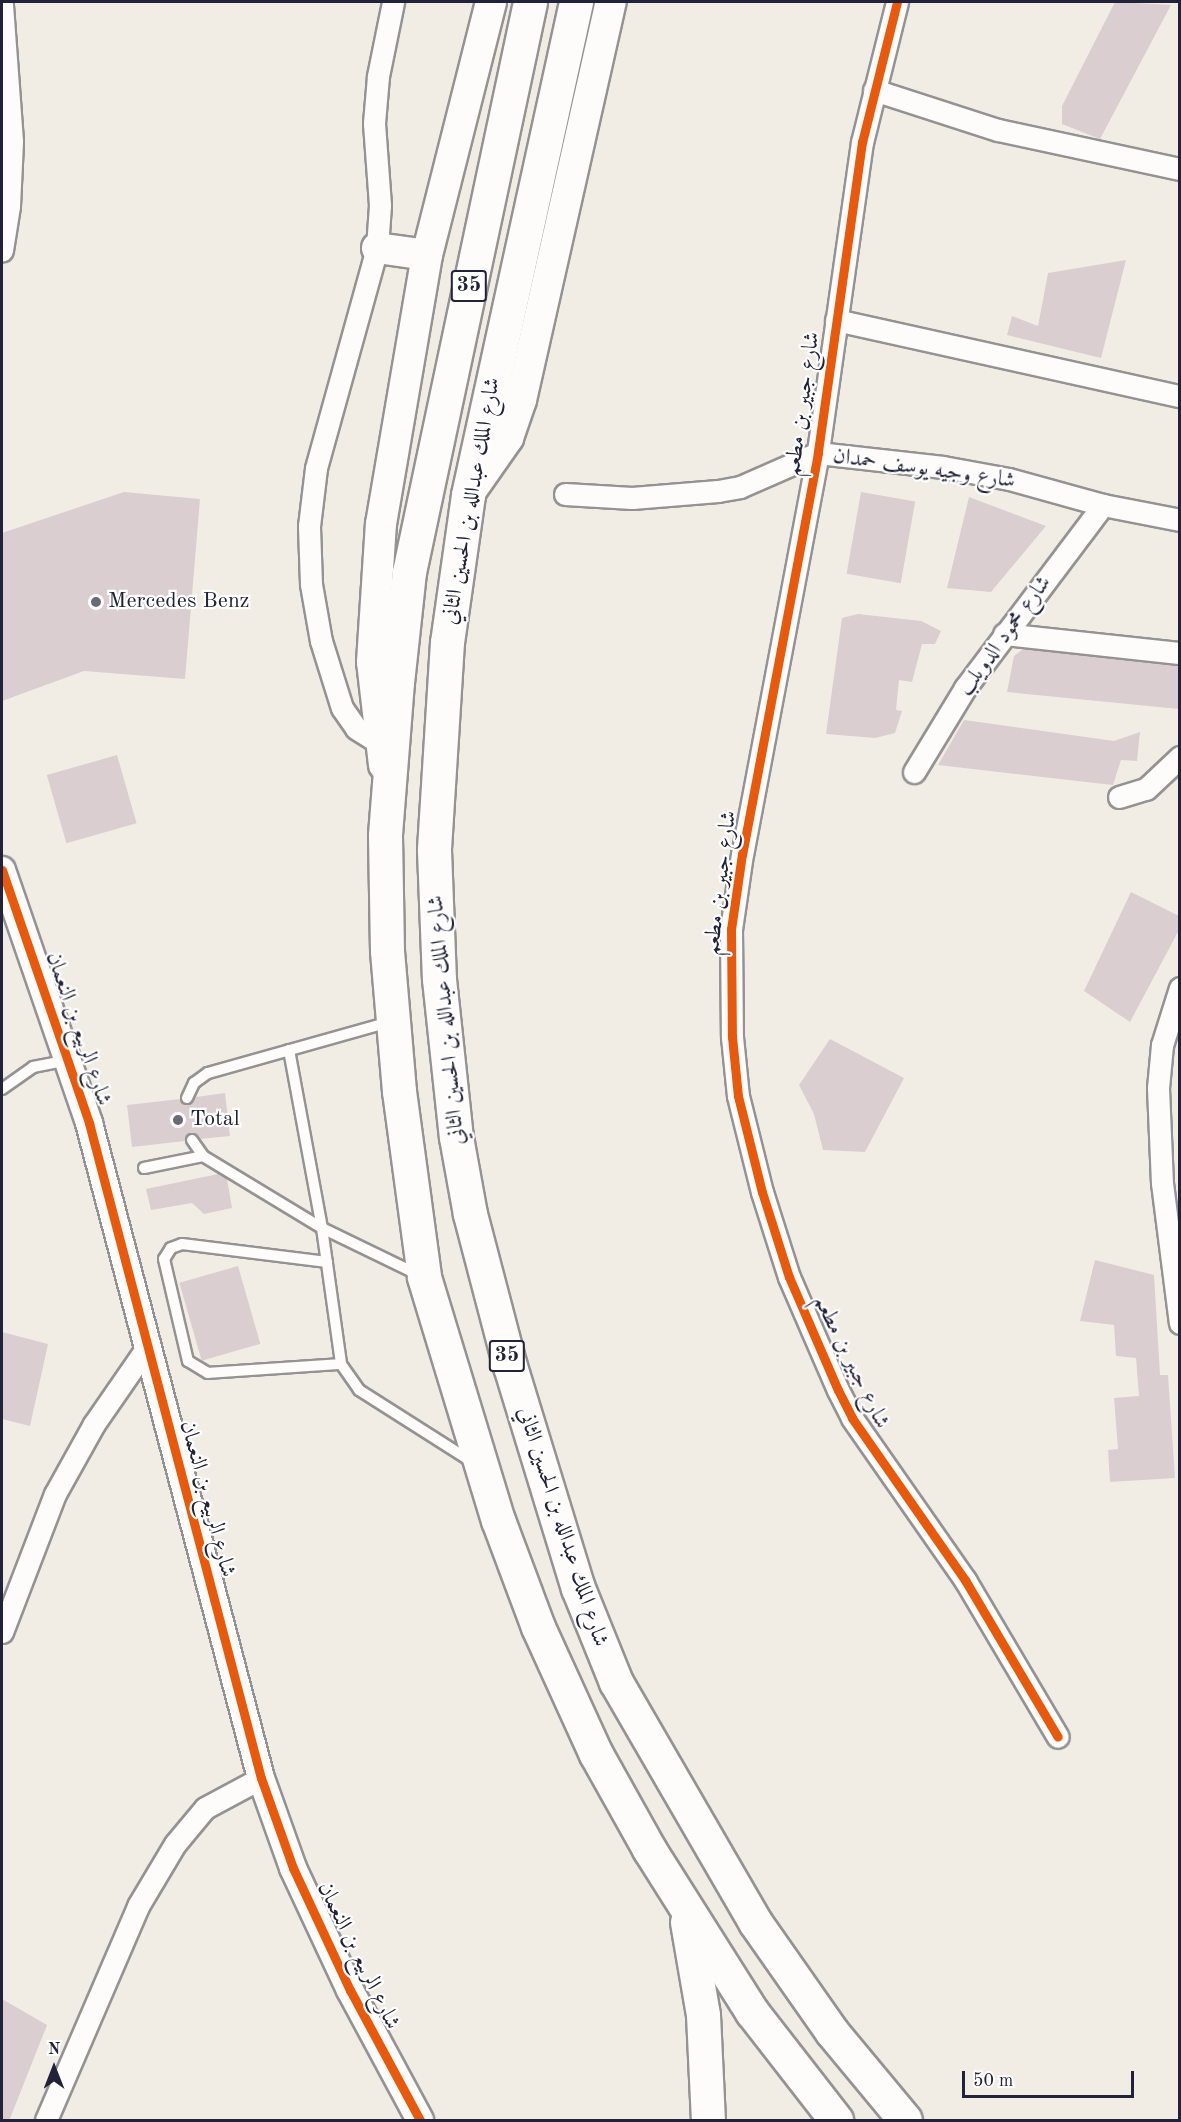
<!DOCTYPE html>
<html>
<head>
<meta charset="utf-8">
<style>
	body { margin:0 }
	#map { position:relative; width:1181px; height:2122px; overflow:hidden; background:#f1ede5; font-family:"Old Standard TT",Amiri,serif }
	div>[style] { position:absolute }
	.building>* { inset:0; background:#daced1; transform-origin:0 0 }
	.roads { filter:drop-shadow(2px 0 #949292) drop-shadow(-2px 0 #949292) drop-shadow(0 2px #949292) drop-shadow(0 -2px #949292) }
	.service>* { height:10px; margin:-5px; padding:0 5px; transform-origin:5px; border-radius:5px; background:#fdfcfb }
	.minor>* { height:21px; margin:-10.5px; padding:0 10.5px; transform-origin:10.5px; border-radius:10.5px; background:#fdfcfb }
	.tertiary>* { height:26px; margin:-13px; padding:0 13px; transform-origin:13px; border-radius:13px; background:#fdfcfb }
	.secondary>* { height:30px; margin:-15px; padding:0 15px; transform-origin:15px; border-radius:15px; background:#fdfcfb }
	.trunk>* { height:33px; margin:-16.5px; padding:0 16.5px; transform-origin:16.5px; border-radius:16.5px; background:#fdfcfb }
	.cycleway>* { height:9px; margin:-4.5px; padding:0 4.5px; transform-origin:4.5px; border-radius:4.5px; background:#e8590c }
	.dots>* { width:16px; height:16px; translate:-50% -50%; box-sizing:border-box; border:3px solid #fff; border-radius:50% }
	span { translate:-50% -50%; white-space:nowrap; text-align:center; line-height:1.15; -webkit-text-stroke:4.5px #fff; paint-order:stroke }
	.shield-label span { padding:2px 4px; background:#fff; border:2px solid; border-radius:4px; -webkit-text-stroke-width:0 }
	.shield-label { font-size:21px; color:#22223b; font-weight:700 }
	.street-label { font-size:22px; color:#22223b }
	.poi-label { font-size:22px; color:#22223b }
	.left { translate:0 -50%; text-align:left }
	.frame { position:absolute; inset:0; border:3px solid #22223b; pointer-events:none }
	.north { position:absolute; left:24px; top:2038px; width:60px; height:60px; -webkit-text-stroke:4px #fff; paint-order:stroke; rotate:0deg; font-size:16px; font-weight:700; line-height:24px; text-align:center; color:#22223b }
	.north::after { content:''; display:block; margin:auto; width:21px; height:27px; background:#22223b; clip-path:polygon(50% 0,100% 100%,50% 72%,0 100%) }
	.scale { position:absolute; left:962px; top:2071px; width:172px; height:27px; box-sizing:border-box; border:3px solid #22223b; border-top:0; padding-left:8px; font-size:18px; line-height:21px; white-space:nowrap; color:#22223b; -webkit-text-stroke:4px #fff; paint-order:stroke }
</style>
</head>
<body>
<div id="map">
	<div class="building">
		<div style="clip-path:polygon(1115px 2px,1171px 5px,1100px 139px,1062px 124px,1062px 106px)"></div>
		<div style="clip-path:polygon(1126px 260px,1101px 358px,1007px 335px,1012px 316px,1038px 326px,1048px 273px)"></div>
		<div style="clip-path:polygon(124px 492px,200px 499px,185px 679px,84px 671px,2px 701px,2px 533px)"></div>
		<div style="left:861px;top:492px;width:55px;height:83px;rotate:10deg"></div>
		<div style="clip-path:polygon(969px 497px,1046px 526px,991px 592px,947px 588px)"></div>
		<div style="clip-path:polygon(858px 614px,921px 621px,941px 631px,935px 644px,922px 644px,912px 682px,899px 680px,896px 710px,902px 711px,895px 733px,875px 738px,826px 734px,842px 618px)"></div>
		<div style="clip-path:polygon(1023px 649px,1179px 666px,1179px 709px,1007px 692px,1014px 656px)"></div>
		<div style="clip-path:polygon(964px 720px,1114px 741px,1140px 732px,1137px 761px,1121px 760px,1113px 785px,938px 765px)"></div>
		<div style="left:117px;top:755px;width:71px;height:73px;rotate:74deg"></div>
		<div style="clip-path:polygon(1131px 892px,1179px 916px,1179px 930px,1130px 1022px,1084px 991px)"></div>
		<div style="clip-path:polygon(830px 1039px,904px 1078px,865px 1152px,823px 1150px,814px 1114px,799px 1085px)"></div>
		<div style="clip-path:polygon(225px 1093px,230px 1136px,200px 1139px,191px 1133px,185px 1141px,132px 1147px,127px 1105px,180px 1099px,188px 1105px,196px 1097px)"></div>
		<div style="clip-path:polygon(218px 1174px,227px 1179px,232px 1208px,204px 1214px,192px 1203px,151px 1210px,146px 1189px)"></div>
		<div style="clip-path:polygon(1095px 1260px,1154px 1275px,1160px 1375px,1168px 1375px,1175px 1478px,1110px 1482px,1108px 1450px,1118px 1449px,1114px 1398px,1139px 1396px,1136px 1358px,1116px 1356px,1114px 1325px,1080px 1321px)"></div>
		<div style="left:238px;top:1266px;width:81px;height:61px;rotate:74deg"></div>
		<div style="clip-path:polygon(2px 1332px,48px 1344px,30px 1426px,2px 1419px)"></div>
		<div style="clip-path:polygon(2px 1999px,47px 2025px,9px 2121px,2px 2121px)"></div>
	</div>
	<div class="roads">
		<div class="service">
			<div style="left:289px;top:1050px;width:181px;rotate:79.5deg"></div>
			<div style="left:322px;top:1228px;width:137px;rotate:82deg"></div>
			<div style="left:341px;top:1364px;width:32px;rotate:55deg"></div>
			<div style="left:359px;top:1390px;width:133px;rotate:32.4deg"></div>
			<div style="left:2px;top:1089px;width:38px;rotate:-35deg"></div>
			<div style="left:33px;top:1067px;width:36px;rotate:-11deg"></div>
			<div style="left:187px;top:1098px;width:17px;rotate:-65deg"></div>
			<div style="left:194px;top:1083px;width:17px;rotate:-36deg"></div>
			<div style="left:208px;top:1073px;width:188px;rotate:-15.7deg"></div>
			<div style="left:192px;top:1140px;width:19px;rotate:55deg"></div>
			<div style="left:203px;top:1156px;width:139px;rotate:31.2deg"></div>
			<div style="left:322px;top:1228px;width:106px;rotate:25.8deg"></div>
			<div style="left:144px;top:1168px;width:60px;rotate:-11.5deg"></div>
			<div style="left:327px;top:1262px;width:146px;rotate:-172.9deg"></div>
			<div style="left:182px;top:1244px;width:12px;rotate:160deg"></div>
			<div style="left:171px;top:1248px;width:13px;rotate:122deg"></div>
			<div style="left:164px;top:1259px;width:105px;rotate:76.8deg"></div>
			<div style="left:188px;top:1361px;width:23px;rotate:31deg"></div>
			<div style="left:208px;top:1373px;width:133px;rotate:-3.9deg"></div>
		</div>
		<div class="minor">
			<div style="left:897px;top:2px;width:144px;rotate:104deg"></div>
			<div style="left:862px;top:142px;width:314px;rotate:98.1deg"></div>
			<div style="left:818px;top:453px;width:408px;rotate:100.7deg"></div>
			<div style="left:742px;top:854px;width:76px;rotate:98.3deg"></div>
			<div style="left:731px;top:929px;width:108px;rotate:89.5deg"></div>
			<div style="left:732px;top:1037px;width:59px;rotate:84.2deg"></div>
			<div style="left:738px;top:1096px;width:99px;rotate:76deg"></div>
			<div style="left:762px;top:1192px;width:89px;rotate:72.4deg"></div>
			<div style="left:789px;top:1277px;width:123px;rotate:66.6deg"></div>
			<div style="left:838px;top:1390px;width:31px;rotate:63deg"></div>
			<div style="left:852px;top:1418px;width:198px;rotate:55.1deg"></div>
			<div style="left:965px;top:1580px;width:182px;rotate:59.4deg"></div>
			<div style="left:2px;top:5px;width:137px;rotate:85.8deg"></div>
			<div style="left:12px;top:142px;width:64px;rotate:92.7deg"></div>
			<div style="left:9px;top:206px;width:45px;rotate:99deg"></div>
			<div style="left:874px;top:90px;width:130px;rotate:17.9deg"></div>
			<div style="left:998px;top:130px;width:186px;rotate:12.1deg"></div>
			<div style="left:836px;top:320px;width:352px;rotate:12.5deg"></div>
			<div style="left:565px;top:494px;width:67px;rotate:3.4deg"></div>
			<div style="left:632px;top:498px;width:86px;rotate:-4.7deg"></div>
			<div style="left:718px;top:491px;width:22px;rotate:-10deg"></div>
			<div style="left:740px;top:487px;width:85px;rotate:-23.6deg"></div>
			<div style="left:818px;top:453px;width:126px;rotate:6.4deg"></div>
			<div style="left:943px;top:467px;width:67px;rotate:10.3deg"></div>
			<div style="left:1009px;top:479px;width:98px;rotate:15.5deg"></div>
			<div style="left:1103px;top:505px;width:78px;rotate:11deg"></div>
			<div style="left:1004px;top:634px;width:177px;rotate:6.2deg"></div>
			<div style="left:378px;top:742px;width:26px;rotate:-148deg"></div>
			<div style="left:356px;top:728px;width:24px;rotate:-125deg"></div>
			<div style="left:342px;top:708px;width:70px;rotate:-107.4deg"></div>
			<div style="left:321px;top:641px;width:58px;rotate:-100deg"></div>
			<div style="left:311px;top:584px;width:58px;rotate:-92deg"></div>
			<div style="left:309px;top:526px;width:58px;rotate:-83.1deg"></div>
			<div style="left:316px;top:468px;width:228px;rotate:-74.5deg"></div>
			<div style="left:377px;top:248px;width:43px;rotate:-86deg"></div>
			<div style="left:380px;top:205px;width:82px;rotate:-94.2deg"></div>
			<div style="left:374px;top:123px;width:47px;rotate:-85.1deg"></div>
			<div style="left:378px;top:76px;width:76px;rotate:-78.5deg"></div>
			<div style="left:914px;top:772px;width:98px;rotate:-58.7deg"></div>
			<div style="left:965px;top:688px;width:229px;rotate:-53deg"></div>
			<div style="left:1119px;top:797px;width:28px;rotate:-17deg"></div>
			<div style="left:1146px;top:789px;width:47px;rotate:-43.3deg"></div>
			<div style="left:1180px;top:988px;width:60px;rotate:107.5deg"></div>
			<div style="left:1162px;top:1045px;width:43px;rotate:95.3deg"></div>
			<div style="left:1158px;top:1088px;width:95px;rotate:87.6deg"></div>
			<div style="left:1162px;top:1183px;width:141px;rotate:82.7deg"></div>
			<div style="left:2px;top:1632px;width:148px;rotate:-69deg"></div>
			<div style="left:55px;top:1494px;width:80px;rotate:-60.9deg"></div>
			<div style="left:94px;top:1424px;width:91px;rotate:-55.3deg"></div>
			<div style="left:46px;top:2120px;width:233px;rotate:-66.7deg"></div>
			<div style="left:138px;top:1906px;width:72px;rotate:-59.2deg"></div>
			<div style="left:175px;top:1844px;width:47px;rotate:-50.2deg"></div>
			<div style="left:205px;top:1808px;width:64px;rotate:-28.2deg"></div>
		</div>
		<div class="tertiary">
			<div style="left:2px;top:870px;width:268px;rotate:71deg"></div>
			<div style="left:89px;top:1123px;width:677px;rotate:75.29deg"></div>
			<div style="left:261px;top:1778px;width:96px;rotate:70.4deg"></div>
			<div style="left:293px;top:1868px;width:135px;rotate:65deg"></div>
			<div style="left:350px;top:1990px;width:148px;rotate:61.7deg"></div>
		</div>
		<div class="secondary">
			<div style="left:377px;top:248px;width:50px;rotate:8deg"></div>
			<div style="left:468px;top:495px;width:70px;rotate:-54.9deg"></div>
			<div style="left:508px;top:438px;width:40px;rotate:-71.1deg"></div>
			<div style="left:521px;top:400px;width:408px;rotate:-77.3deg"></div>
			<div style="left:384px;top:765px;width:104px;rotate:-96.6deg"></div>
			<div style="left:372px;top:662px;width:138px;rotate:-86.3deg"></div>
			<div style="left:381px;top:524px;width:273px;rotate:-80.3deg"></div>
			<div style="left:427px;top:255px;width:261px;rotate:-75.8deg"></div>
		</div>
		<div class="trunk">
			<div style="left:530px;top:2px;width:583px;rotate:101.98deg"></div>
			<div style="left:409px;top:572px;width:111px;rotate:96.2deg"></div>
			<div style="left:397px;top:682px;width:154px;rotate:94.5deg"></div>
			<div style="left:385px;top:836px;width:115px;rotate:89deg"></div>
			<div style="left:387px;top:951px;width:141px;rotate:85.1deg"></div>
			<div style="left:399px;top:1091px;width:188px;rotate:82.3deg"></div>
			<div style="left:424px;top:1277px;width:254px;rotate:73.1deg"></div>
			<div style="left:498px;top:1520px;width:114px;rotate:69.5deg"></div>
			<div style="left:538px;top:1627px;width:140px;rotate:65.5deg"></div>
			<div style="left:596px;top:1754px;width:109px;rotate:60.8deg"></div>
			<div style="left:649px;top:1849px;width:193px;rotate:57.7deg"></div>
			<div style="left:752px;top:2012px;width:137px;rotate:52.1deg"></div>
			<div style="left:576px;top:2px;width:505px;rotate:102.36deg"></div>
			<div style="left:468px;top:495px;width:148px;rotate:98.1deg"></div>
			<div style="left:447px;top:642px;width:208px;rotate:93.6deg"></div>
			<div style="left:434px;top:850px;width:129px;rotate:87.8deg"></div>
			<div style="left:439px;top:979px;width:159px;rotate:83.9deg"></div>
			<div style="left:456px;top:1137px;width:78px;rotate:79.7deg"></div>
			<div style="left:470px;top:1214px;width:157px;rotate:75.3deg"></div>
			<div style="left:510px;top:1366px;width:232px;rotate:73deg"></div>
			<div style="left:578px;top:1588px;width:101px;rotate:68deg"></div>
			<div style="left:616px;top:1682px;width:277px;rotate:59.9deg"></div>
			<div style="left:755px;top:1922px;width:134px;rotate:55deg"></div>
			<div style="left:832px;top:2032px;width:114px;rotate:50.3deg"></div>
			<div style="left:687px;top:1922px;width:94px;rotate:80.2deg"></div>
			<div style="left:703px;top:2015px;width:105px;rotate:87.3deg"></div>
		</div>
	</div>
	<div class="cycleway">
		<div style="left:897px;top:2px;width:144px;rotate:104deg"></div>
		<div style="left:862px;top:142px;width:314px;rotate:98.1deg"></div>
		<div style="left:818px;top:453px;width:408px;rotate:100.7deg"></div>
		<div style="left:742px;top:854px;width:76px;rotate:98.3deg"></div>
		<div style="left:731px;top:929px;width:108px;rotate:89.5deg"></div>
		<div style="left:732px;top:1037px;width:59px;rotate:84.2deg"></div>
		<div style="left:738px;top:1096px;width:99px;rotate:76deg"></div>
		<div style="left:762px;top:1192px;width:89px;rotate:72.4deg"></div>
		<div style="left:789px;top:1277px;width:123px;rotate:66.6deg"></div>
		<div style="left:838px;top:1390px;width:31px;rotate:63deg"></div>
		<div style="left:852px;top:1418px;width:198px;rotate:55.1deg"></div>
		<div style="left:965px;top:1580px;width:182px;rotate:59.4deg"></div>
		<div style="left:2px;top:870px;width:268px;rotate:71deg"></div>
		<div style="left:89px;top:1123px;width:677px;rotate:75.29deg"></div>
		<div style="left:261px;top:1778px;width:96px;rotate:70.4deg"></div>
		<div style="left:293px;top:1868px;width:135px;rotate:65deg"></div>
		<div style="left:350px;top:1990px;width:148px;rotate:61.7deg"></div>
	</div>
	<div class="dots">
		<div style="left:96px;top:602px;background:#6a6976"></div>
		<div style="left:178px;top:1120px;background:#6a6976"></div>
	</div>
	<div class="shield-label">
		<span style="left:469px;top:286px">35</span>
		<span style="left:507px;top:1356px">35</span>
	</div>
	<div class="street-label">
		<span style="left:803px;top:404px;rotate:-82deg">شارع جبير بن مطعم</span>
		<span style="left:924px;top:469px;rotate:8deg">شارع وجيه يوسف حمدان</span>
		<span style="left:472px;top:501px;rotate:-80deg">شارع الملك عبدالله بن الحسين الثاني</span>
		<span style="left:1005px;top:636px;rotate:-54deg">شارع محمود الدويلب</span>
		<span style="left:721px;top:883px;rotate:-83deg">شارع جبير بن مطعم</span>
		<span style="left:447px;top:1020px;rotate:-95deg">شارع الملك عبدالله بن الحسين الثاني</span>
		<span style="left:78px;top:1029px;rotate:71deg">شارع الربيع بن النعمان</span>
		<span style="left:851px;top:1362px;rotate:64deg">شارع جبير بن مطعم</span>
		<span style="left:207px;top:1499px;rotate:75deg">شارع الربيع بن النعمان</span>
		<span style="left:562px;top:1527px;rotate:72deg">شارع الملك عبدالله بن الحسين الثاني</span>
		<span style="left:358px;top:1956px;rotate:64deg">شارع الربيع بن النعمان</span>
	</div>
	<div class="poi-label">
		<span class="left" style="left:108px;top:602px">Mercedes Benz</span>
		<span class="left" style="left:190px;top:1120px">Total</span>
	</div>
	<div class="frame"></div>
	<div class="north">N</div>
	<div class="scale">50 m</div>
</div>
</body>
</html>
